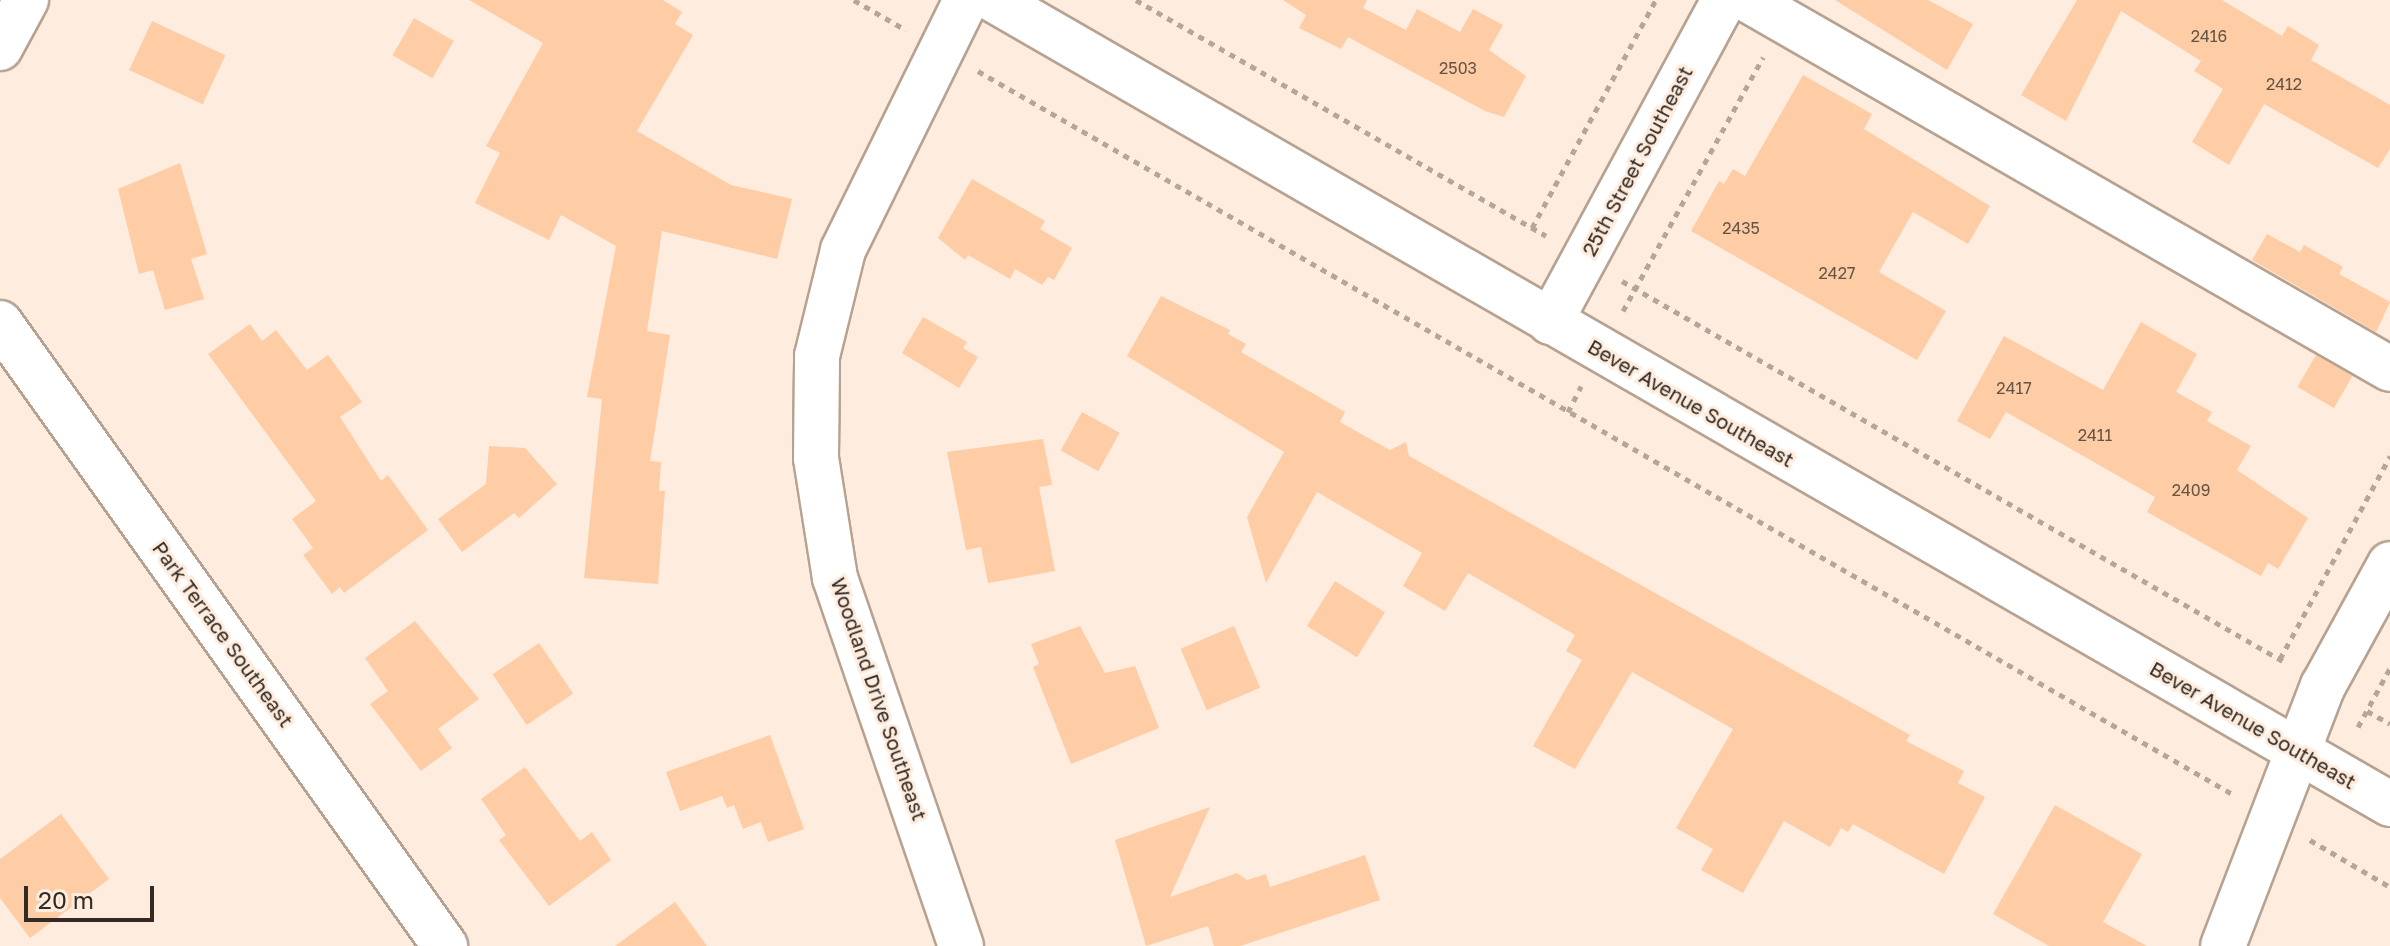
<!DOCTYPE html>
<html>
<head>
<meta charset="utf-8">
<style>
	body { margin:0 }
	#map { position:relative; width:2390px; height:946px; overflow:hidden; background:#feecde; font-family:"Golos Text",sans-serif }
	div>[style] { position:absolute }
	.building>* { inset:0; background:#fecda6; transform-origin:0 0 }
	.path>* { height:5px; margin-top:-2.5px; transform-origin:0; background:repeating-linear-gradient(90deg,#b5a69b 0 6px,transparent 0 12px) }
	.roads { filter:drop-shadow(2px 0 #b7a291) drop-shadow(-2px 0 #b7a291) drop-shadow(0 2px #b7a291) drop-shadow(0 -2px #b7a291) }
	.minor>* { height:44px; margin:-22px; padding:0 22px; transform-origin:22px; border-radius:22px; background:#fff }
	span { translate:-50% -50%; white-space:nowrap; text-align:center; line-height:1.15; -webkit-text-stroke:6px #feecde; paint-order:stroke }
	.number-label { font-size:16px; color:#655344 }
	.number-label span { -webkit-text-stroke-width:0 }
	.street-label { font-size:20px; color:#322a23 }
	.scale { position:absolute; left:24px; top:886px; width:130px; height:36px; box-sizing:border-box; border:4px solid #322a23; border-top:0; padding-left:10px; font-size:24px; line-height:28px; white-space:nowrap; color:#322a23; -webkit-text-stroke:6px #feecde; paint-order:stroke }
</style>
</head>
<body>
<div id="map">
	<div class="building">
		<div style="clip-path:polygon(469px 0,663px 0,682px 12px,675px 24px,693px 35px,637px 131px,731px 185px,792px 199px,777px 259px,662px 231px,647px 331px,670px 335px,650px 461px,661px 462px,659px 491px,665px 491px,658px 584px,584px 578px,602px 399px,587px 397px,616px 246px,561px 215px,549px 240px,475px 203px,500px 153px,486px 146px,543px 43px)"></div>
		<div style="clip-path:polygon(1283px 0,1367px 0,1363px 8px,1406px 30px,1417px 9px,1460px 32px,1473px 9px,1503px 25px,1489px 50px,1526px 76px,1504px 117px,1485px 111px,1348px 37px,1341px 49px,1299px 28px,1306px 15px)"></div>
		<div style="clip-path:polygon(1835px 0,1928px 0,1973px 24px,1947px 70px)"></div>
		<div style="clip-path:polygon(2077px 0,2222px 0,2282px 36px,2288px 26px,2319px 45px,2311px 60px,2390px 105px,2390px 149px,2378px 168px,2264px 104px,2229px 165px,2192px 142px,2223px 89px,2194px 71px,2201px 61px,2121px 11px,2066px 121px,2021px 95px)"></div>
		<div style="left:414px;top:18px;width:46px;height:43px;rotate:30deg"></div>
		<div style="left:152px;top:21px;width:81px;height:54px;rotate:25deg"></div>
		<div style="clip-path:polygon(1803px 75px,1872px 114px,1864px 129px,1990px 206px,1968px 244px,1913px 212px,1879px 272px,1946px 311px,1917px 360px,1691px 231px,1719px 181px,1724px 184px,1733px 169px,1745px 176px)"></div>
		<div style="clip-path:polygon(180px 163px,207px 254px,191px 259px,204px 299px,165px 310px,153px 270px,139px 274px,118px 189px)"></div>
		<div style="clip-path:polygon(972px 179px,1045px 221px,1040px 229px,1072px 248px,1054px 280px,1048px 277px,1042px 285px,1015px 269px,1010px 279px,968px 255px,965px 260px,938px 238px)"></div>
		<div style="clip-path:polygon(2267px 234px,2300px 252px,2304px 245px,2343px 267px,2339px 274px,2390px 302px,2376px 332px,2252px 260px)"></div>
		<div style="clip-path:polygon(1161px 296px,1230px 330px,1228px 334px,1246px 344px,1241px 352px,1345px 412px,1340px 422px,1390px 450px,1406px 442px,1409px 456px,1910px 735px,1906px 741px,1964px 771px,1958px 783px,1985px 797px,1944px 874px,1853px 824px,1848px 832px,1841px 828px,1830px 847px,1784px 821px,1743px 893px,1701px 870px,1713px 849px,1676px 828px,1733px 729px,1632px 672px,1575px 769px,1533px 746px,1582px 660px,1566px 651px,1575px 635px,1468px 573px,1445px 611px,1403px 586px,1422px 553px,1317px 492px,1266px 583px,1247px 517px,1284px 452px,1127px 356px)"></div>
		<div style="clip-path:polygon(923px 317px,967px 342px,963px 348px,978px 357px,959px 388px,902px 353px)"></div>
		<div style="clip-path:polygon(2141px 322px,2197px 354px,2176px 392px,2212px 412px,2207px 421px,2251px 446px,2237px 470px,2308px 518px,2278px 569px,2268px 563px,2261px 576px,2147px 512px,2155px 497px,2006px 412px,1990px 439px,1957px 421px,2004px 336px,2103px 390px)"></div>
		<div style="clip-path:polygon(250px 324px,262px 341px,276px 330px,307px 370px,328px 355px,362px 402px,340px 417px,381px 481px,388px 475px,428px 530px,344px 593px,340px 587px,332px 594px,303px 555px,313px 548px,292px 519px,316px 501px,208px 354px)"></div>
		<div style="left:2316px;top:355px;width:42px;height:37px;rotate:30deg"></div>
		<div style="left:1082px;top:412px;width:43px;height:44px;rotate:29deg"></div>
		<div style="clip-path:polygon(1043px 439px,1052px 485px,1039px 487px,1055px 571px,988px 583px,981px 547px,966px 550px,947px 452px)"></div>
		<div style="clip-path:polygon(489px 446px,525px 448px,557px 484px,519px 518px,514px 513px,462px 552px,438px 519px,486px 484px)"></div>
		<div style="left:1335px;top:581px;width:59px;height:53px;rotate:32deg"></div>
		<div style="clip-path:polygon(415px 621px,479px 699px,438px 729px,452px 748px,421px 771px,370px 704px,388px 691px,365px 658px)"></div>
		<div style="clip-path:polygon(1080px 626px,1105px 673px,1135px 666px,1159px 728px,1071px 764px,1033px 667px,1039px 664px,1031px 644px)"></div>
		<div style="left:1234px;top:626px;width:67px;height:58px;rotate:67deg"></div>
		<div style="left:539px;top:643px;width:61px;height:56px;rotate:56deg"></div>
		<div style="clip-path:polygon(770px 735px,804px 829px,768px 842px,761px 822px,743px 829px,734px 805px,727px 808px,722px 796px,680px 811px,666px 772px)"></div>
		<div style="clip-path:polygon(525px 767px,580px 841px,592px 832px,611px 860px,549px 906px,499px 840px,506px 835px,481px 799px)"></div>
		<div style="clip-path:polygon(2055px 805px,2142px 854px,2103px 922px,2147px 946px,2049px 946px,1993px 914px)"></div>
		<div style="clip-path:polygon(1210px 807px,1170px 897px,1237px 873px,1247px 880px,1266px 874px,1270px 887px,1365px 855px,1380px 900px,1240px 946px,1214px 946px,1208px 926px,1146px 946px,1115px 840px)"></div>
		<div style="clip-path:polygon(61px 814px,109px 879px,30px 938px,0 898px,0 859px)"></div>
		<div style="clip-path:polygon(675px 902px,707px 946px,615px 946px)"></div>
	</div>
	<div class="path">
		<div style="left:854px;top:0;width:60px;rotate:30deg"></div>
		<div style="left:1136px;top:0;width:473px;rotate:29.9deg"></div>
		<div style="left:978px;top:71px;width:1450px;rotate:29.96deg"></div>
		<div style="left:1532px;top:228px;width:260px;rotate:-61.5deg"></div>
		<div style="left:1622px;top:281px;width:766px;rotate:29.91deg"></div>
		<div style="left:1623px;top:311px;width:290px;rotate:-61.1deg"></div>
		<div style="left:1568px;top:412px;width:29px;rotate:-63deg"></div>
		<div style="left:2280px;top:659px;width:231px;rotate:-61.5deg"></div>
		<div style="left:2367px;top:711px;width:26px;rotate:29deg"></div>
		<div style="left:2358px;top:727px;width:67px;rotate:-61.5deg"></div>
		<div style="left:2310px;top:840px;width:93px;rotate:30.4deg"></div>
	</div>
	<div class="roads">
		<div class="minor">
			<div style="left:994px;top:0;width:1611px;rotate:29.94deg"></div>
			<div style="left:1748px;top:0;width:740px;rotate:29.89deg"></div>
			<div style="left:0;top:48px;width:55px;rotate:-61.6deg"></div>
			<div style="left:1550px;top:322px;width:366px;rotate:-61.6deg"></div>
			<div style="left:0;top:323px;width:766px;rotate:54.46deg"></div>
			<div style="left:961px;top:946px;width:389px;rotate:-108.9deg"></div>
			<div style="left:835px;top:578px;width:121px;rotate:-99deg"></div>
			<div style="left:816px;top:458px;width:102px;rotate:-89.4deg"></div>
			<div style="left:817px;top:356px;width:109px;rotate:-76.2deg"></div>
			<div style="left:843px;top:250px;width:279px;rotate:-63.8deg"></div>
			<div style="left:2223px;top:946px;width:279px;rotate:-69deg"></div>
			<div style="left:2323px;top:686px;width:139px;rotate:-61.2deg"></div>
		</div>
	</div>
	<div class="number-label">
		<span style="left:2209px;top:36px">2416</span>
		<span style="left:1458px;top:68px">2503</span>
		<span style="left:2284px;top:84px">2412</span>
		<span style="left:1741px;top:228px">2435</span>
		<span style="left:1837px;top:273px">2427</span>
		<span style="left:2014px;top:388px">2417</span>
		<span style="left:2095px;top:435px">2411</span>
		<span style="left:2191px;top:490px">2409</span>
	</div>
	<div class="street-label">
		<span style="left:1637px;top:161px;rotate:-62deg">25th Street Southeast</span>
		<span style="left:1691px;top:403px;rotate:30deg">Bever Avenue Southeast</span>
		<span style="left:223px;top:634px;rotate:54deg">Park Terrace Southeast</span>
		<span style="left:879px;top:699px;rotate:71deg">Woodland Drive Southeast</span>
		<span style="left:2253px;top:725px;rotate:30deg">Bever Avenue Southeast</span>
	</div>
	<div class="scale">20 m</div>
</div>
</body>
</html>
